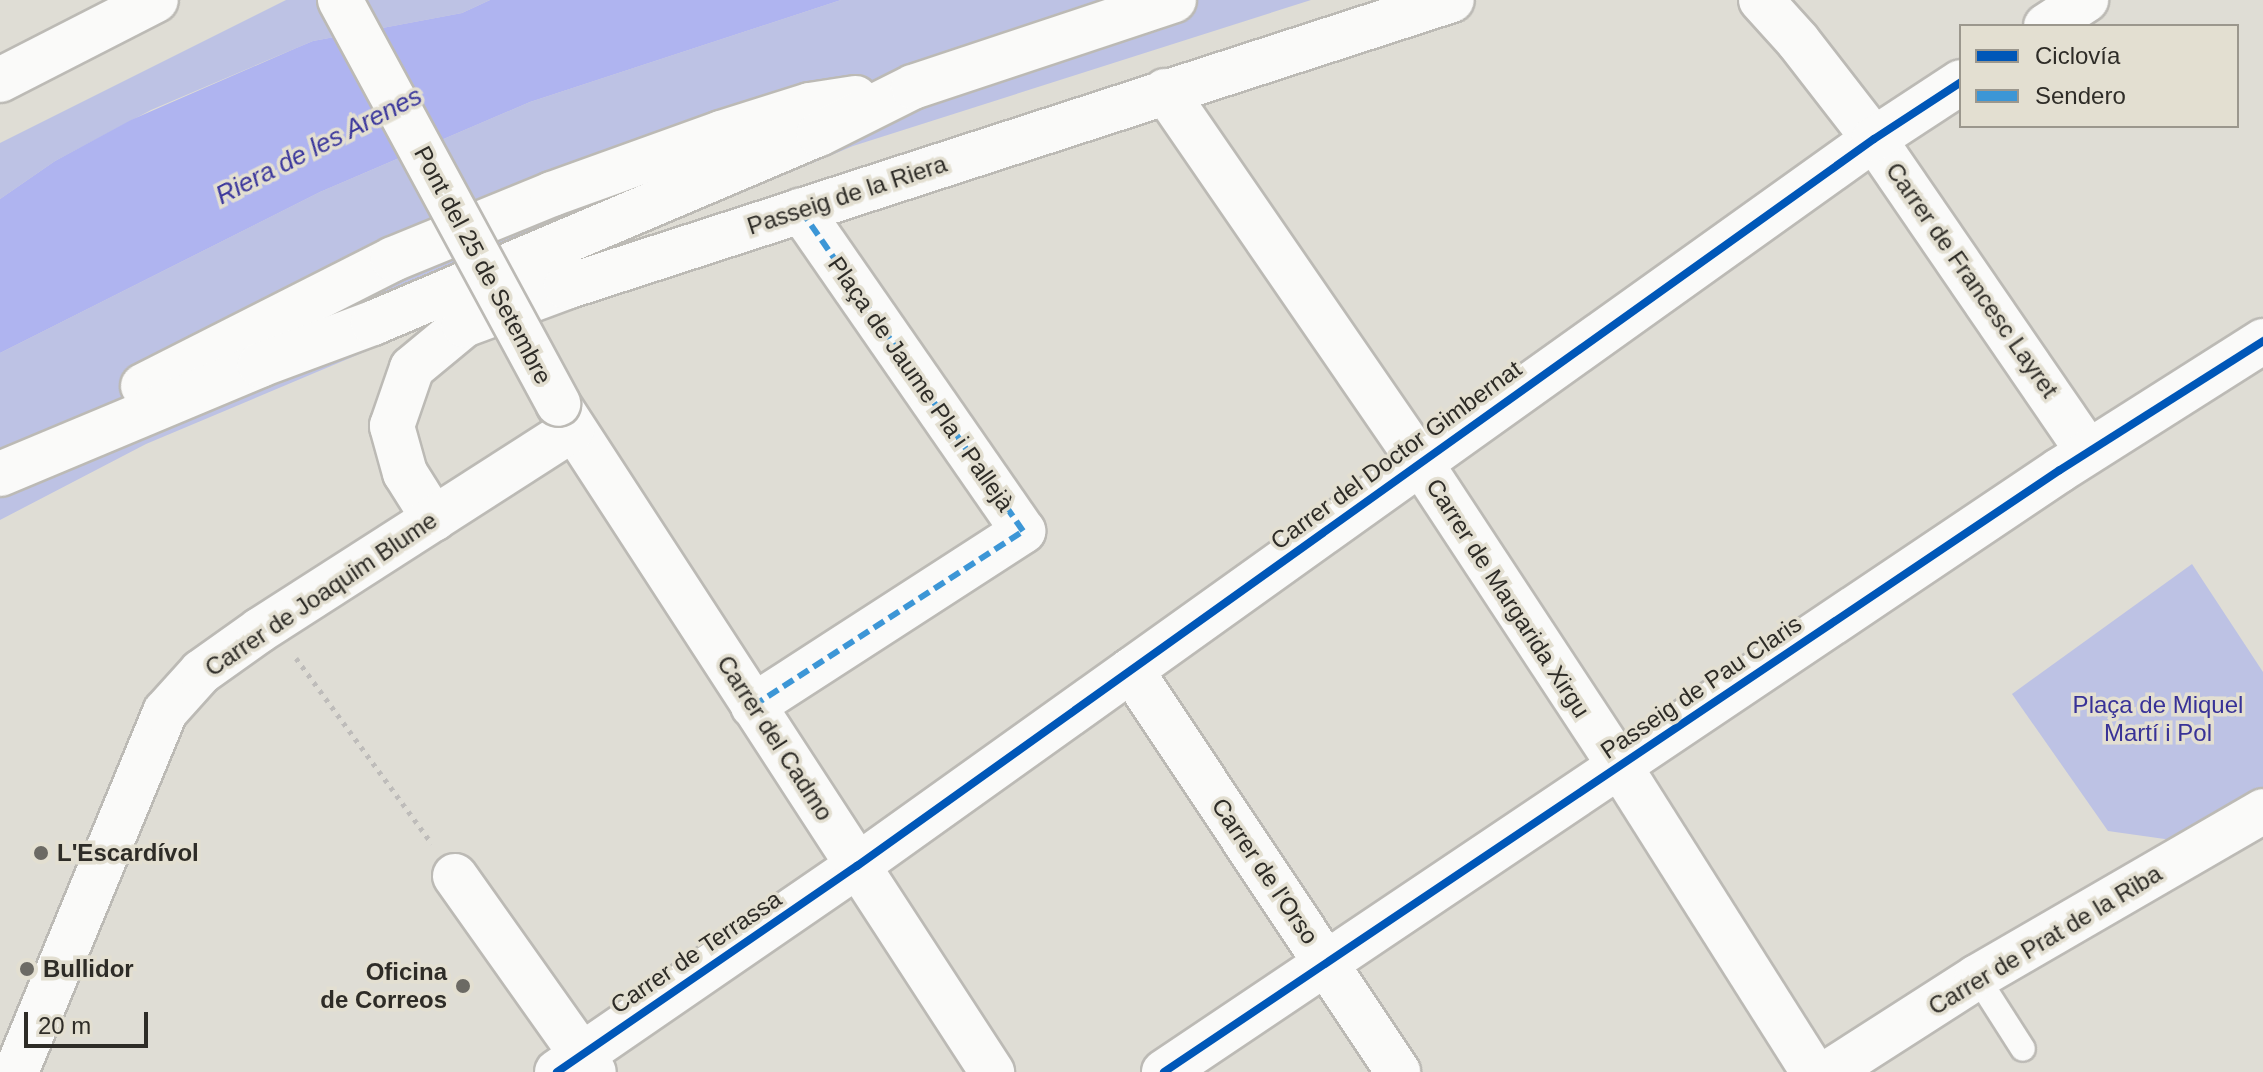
<!DOCTYPE html>
<html>
<head>
<meta charset="utf-8">
<style>
	body { margin:0 }
	#map { position:relative; width:2263px; height:1072px; overflow:hidden; background:#dfddd5; font-family:Arial,sans-serif }
	div>[style] { position:absolute }
	.green>* { inset:0; background:#bdc2e4 }
	.water>* { inset:0; background:#afb4f0 }
	.path>* { height:5px; margin-top:-2.5px; transform-origin:0; background:repeating-linear-gradient(90deg,#bebcba 0 4px,transparent 0 10px) }
	.roads { filter:drop-shadow(2px 0 #bcbab5) drop-shadow(-2px 0 #bcbab5) drop-shadow(0 2px #bcbab5) drop-shadow(0 -2px #bcbab5) }
	.lane>* { height:24px; margin:-12px; padding:0 12px; transform-origin:12px; border-radius:12px; background:#fafaf9 }
	.street>* { height:44px; margin:-22px; padding:0 22px; transform-origin:22px; border-radius:22px; background:#fafaf9 }
	.secondary>* { height:44px; margin:-22px; padding:0 22px; transform-origin:22px; border-radius:22px; background:#fafaf9 }
	.bridges { filter:drop-shadow(2px 0 #bcbab5) drop-shadow(-2px 0 #bcbab5) drop-shadow(0 2px #bcbab5) drop-shadow(0 -2px #bcbab5) }
	.street-bridge>* { height:44px; margin:-22px; padding:0 22px; transform-origin:22px; border-radius:22px; background:#fafaf9 }
	.quiet>* { height:6px; margin-top:-3px; transform-origin:0; background:repeating-linear-gradient(90deg,#3c96d6 0 12px,transparent 0 18px) }
	.cycleway>* { height:8px; margin:-4px; padding:0 4px; transform-origin:4px; border-radius:4px; background:#0057b8 }
	.dots>* { width:22px; height:22px; translate:-50% -50%; box-sizing:border-box; border:4px solid #e3dfd1; border-radius:50% }
	span { translate:-50% -50%; white-space:nowrap; text-align:center; line-height:1.15; -webkit-text-stroke:7px #e3dfd1; paint-order:stroke }
	.street-label { font-size:24px; color:#2e2c27 }
	.park-label { font-size:24px; color:#383297 }
	.poi-label { font-size:24px; color:#2e2c27; font-weight:700 }
	.left { translate:0 -50%; text-align:left }
	.right { translate:-100% -50%; text-align:right }
	.water-label { font-size:26px; color:#3b379c; font-style:italic }
	.legend { position:absolute; left:1959px; top:24px; width:280px; height:104px; box-sizing:border-box; background:#e3dfd1; border:2px solid #9b978d; margin:0; padding:10px 14px; list-style:none; font-size:24px; color:#2e2c27 }
	.legend li { display:flex; align-items:center; gap:16px; height:40px }
	.legend b { width:40px; border:2px solid #9b978d }
	.scale { position:absolute; left:24px; top:1012px; width:124px; height:36px; box-sizing:border-box; border:4px solid #2e2c27; border-top:0; padding-left:10px; font-size:24px; line-height:28px; white-space:nowrap; color:#2e2c27; -webkit-text-stroke:6px #e3dfd1; paint-order:stroke }
</style>
</head>
<body>
<div id="map">
	<div class="green">
		<div style="clip-path:polygon(286px 0,490px 0,462px 13px,313px 41px,294px 49px,151px 110px,55px 161px,0 199px,0 143px)"></div>
		<div style="clip-path:polygon(841px 0,1311px 0,853px 146px,146px 444px,0 520px,0 353px,320px 192px,530px 102px)"></div>
		<div style="clip-path:polygon(2192px 564px,2263px 672px,2263px 787px,2179px 841px,2108px 831px,2012px 694px)"></div>
	</div>
	<div class="water">
		<div style="clip-path:polygon(490px 0,841px 0,530px 102px,320px 192px,0 353px,0 199px,55px 161px,131px 120px,294px 49px,313px 41px,462px 13px)"></div>
	</div>
	<div class="path">
		<div style="left:296px;top:658px;width:230px;rotate:53.8deg"></div>
	</div>
	<div class="roads">
		<div class="lane">
			<div style="left:1977px;top:977px;width:85px;rotate:57.4deg"></div>
		</div>
		<div class="street">
			<div style="left:1761px;top:0;width:55px;rotate:47.9deg"></div>
			<div style="left:1798px;top:41px;width:124px;rotate:52.2deg"></div>
			<div style="left:1874px;top:139px;width:378px;rotate:55.6deg"></div>
			<div style="left:2046px;top:26px;width:48px;rotate:-33deg"></div>
			<div style="left:0;top:80px;width:175px;rotate:-27.1deg"></div>
			<div style="left:1165px;top:91px;width:450px;rotate:55.5deg"></div>
			<div style="left:1420px;top:462px;width:363px;rotate:56.7deg"></div>
			<div style="left:1619px;top:765px;width:363px;rotate:57.7deg"></div>
			<div style="left:558px;top:404px;width:797px;rotate:56.99deg"></div>
			<div style="left:434px;top:519px;width:54px;rotate:-122.2deg"></div>
			<div style="left:405px;top:473px;width:49px;rotate:-105.5deg"></div>
			<div style="left:392px;top:426px;width:61px;rotate:-71deg"></div>
			<div style="left:412px;top:368px;width:67px;rotate:-39.6deg"></div>
			<div style="left:464px;top:325px;width:109px;rotate:-20.4deg"></div>
			<div style="left:566px;top:287px;width:931px;rotate:-17.95deg"></div>
			<div style="left:1131px;top:670px;width:483px;rotate:56.4deg"></div>
			<div style="left:753px;top:706px;width:322px;rotate:-32.9deg"></div>
			<div style="left:1023px;top:531px;width:390px;rotate:-124.7deg"></div>
			<div style="left:455px;top:876px;width:240px;rotate:54.7deg"></div>
			<div style="left:16px;top:1072px;width:390px;rotate:-67.5deg"></div>
			<div style="left:165px;top:712px;width:54px;rotate:-48deg"></div>
			<div style="left:201px;top:672px;width:72px;rotate:-35.4deg"></div>
			<div style="left:260px;top:630px;width:371px;rotate:-32.7deg"></div>
			<div style="left:557px;top:1072px;width:364px;rotate:-34.5deg"></div>
			<div style="left:857px;top:866px;width:1250px;rotate:-35.56deg"></div>
			<div style="left:1874px;top:139px;width:104px;rotate:-33.2deg"></div>
			<div style="left:1164px;top:1072px;width:1079px;rotate:-33.9deg"></div>
			<div style="left:2060px;top:470px;width:241px;rotate:-32.4deg"></div>
		</div>
		<div class="secondary">
			<div style="left:143px;top:386px;width:280px;rotate:-26.9deg"></div>
			<div style="left:393px;top:259px;width:172px;rotate:-22.2deg"></div>
			<div style="left:552px;top:194px;width:180px;rotate:-19.8deg"></div>
			<div style="left:721px;top:133px;width:93px;rotate:-17.5deg"></div>
			<div style="left:810px;top:105px;width:46px;rotate:-8.8deg"></div>
			<div style="left:0;top:474px;width:282px;rotate:-22.7deg"></div>
			<div style="left:260px;top:365px;width:121px;rotate:-20.4deg"></div>
			<div style="left:373px;top:323px;width:484px;rotate:-23deg"></div>
			<div style="left:819px;top:134px;width:105px;rotate:-26.6deg"></div>
			<div style="left:913px;top:87px;width:275px;rotate:-18.4deg"></div>
			<div style="left:1829px;top:1072px;width:176px;rotate:-32.7deg"></div>
			<div style="left:1977px;top:977px;width:331px;rotate:-30.1deg"></div>
		</div>
	</div>
	<div class="bridges">
		<div class="street-bridge">
			<div style="left:340px;top:0;width:459px;rotate:61.6deg"></div>
		</div>
	</div>
	<div class="quiet">
		<div style="left:753px;top:706px;width:322px;rotate:-32.9deg"></div>
		<div style="left:1023px;top:531px;width:390px;rotate:-124.7deg"></div>
	</div>
	<div class="cycleway">
		<div style="left:557px;top:1072px;width:364px;rotate:-34.5deg"></div>
		<div style="left:857px;top:866px;width:1250px;rotate:-35.56deg"></div>
		<div style="left:1874px;top:139px;width:104px;rotate:-33.2deg"></div>
		<div style="left:1164px;top:1072px;width:1079px;rotate:-33.9deg"></div>
		<div style="left:2060px;top:470px;width:241px;rotate:-32.4deg"></div>
	</div>
	<div class="dots">
		<div style="left:41px;top:853px;background:#6c6a64"></div>
		<div style="left:27px;top:969px;background:#6c6a64"></div>
		<div style="left:463px;top:986px;background:#6c6a64"></div>
	</div>
	<div class="street-label">
		<span style="left:847px;top:195px;rotate:-18deg">Passeig de la Riera</span>
		<span style="left:483px;top:265px;rotate:62deg">Pont del 25 de Setembre</span>
		<span style="left:1972px;top:280px;rotate:55deg">Carrer de Francesc Layret</span>
		<span style="left:921px;top:384px;rotate:55deg">Plaça de Jaume Pla i Pallejà</span>
		<span style="left:1396px;top:455px;rotate:-36deg">Carrer del Doctor Gimbernat</span>
		<span style="left:321px;top:594px;rotate:-34deg">Carrer de Joaquim Blume</span>
		<span style="left:1508px;top:598px;rotate:57deg">Carrer de Margarida Xirgu</span>
		<span style="left:1701px;top:687px;rotate:-34deg">Passeig de Pau Claris</span>
		<span style="left:775px;top:738px;rotate:57deg">Carrer del Cadmo</span>
		<span style="left:1265px;top:871px;rotate:56deg">Carrer de l'Orso</span>
		<span style="left:2045px;top:940px;rotate:-31deg">Carrer de Prat de la Riba</span>
		<span style="left:696px;top:952px;rotate:-34deg">Carrer de Terrassa</span>
	</div>
	<div class="park-label">
		<span style="left:2158px;top:719px">Plaça de Miquel<br>Martí i Pol</span>
	</div>
	<div class="poi-label">
		<span class="left" style="left:57px;top:853px">L'Escardívol</span>
		<span class="left" style="left:43px;top:969px">Bullidor</span>
		<span class="right" style="left:447px;top:986px">Oficina<br>de Correos</span>
	</div>
	<div class="water-label">
		<span style="left:319px;top:146px;rotate:-27deg">Riera de les Arenes</span>
	</div>
	<ul class="legend">
	<li><b style="height:10px;background:#0057b8"></b>Ciclovía</li>
	<li><b style="height:10px;background:#3c96d6"></b>Sendero</li>
	</ul>
	<div class="scale">20 m</div>
</div>
</body>
</html>
